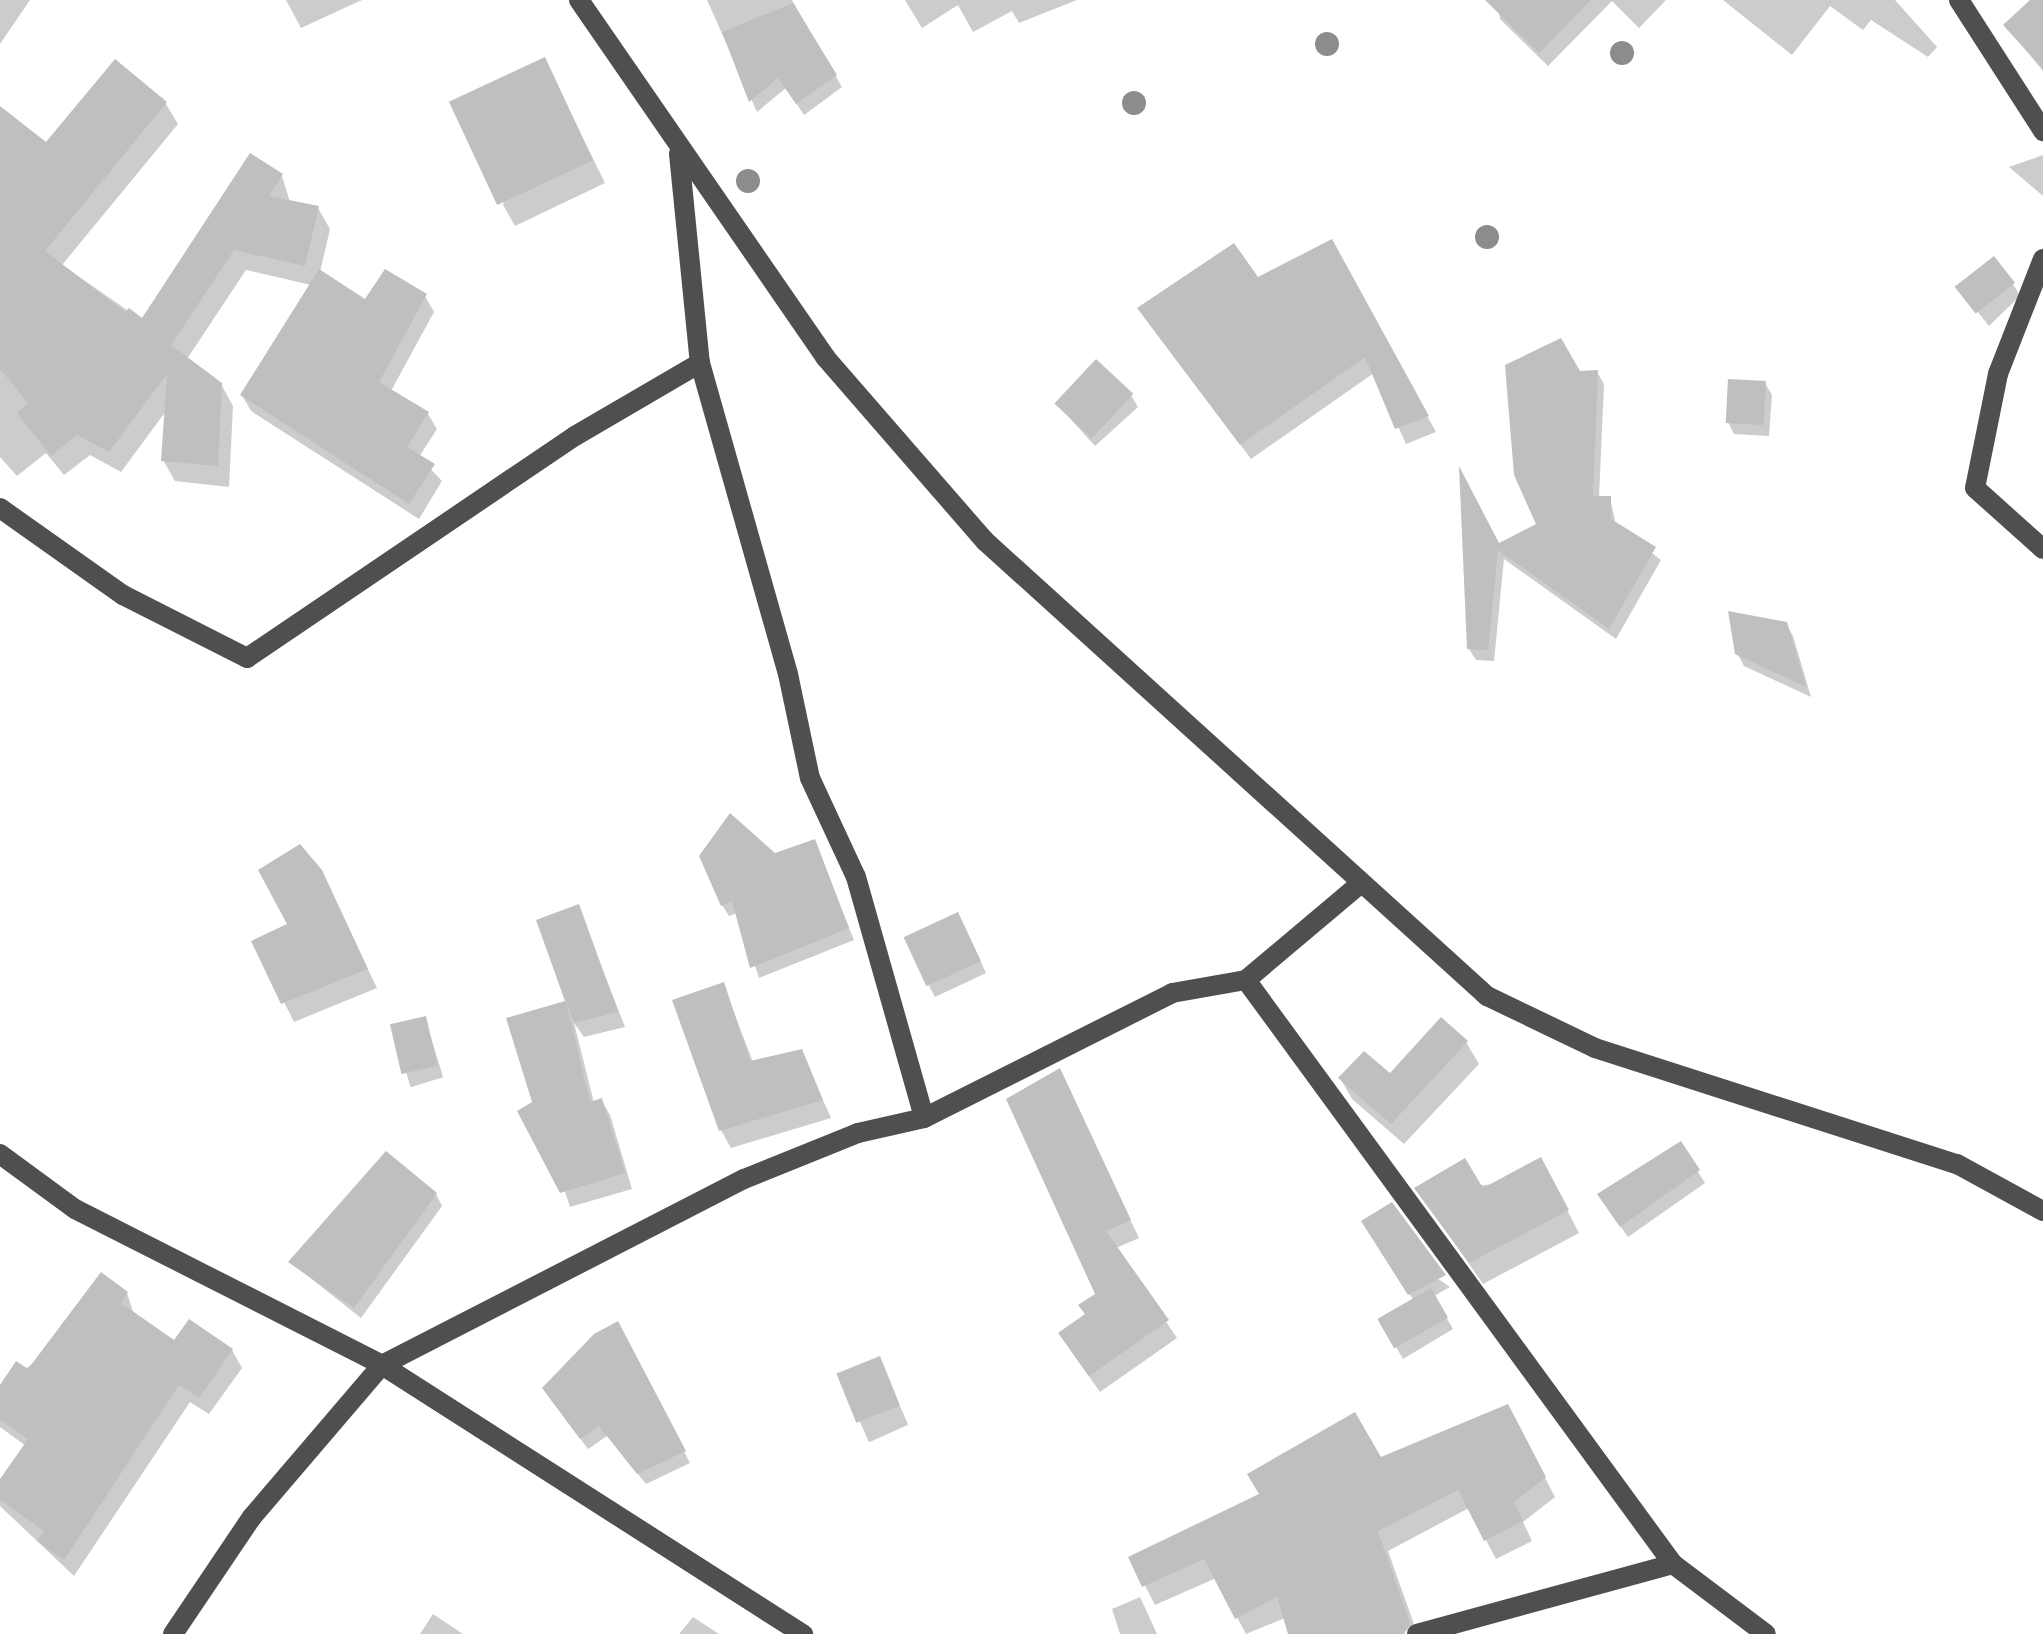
<!DOCTYPE html>
<html>
<head>
<meta charset="utf-8">
<style>
	body { margin:0 }
	#map { position:relative; width:2043px; height:1634px; overflow:hidden; background:#fff; font-family:Rubik,sans-serif }
	div>[style] { position:absolute }
	.shadow>* { inset:0; background:#0003; transform-origin:0 0 }
	.building>* { inset:0; background:#bfbfbf; transform-origin:0 0 }
	.minor>* { height:20px; margin:-10px; padding:0 10px; transform-origin:10px; border-radius:10px; background:#4f4f4f }
	.trees>* { width:24px; height:24px; margin:-12px; border-radius:50%; background:#8c8c8c }
	span { translate:-50% -50%; white-space:nowrap; text-align:center; line-height:1.15; -webkit-text-stroke:6px #fff; paint-order:stroke }
</style>
</head>
<body>
<div id="map">
	<div class="shadow">
		<div style="clip-path:polygon(0 0,30px 0,0 44px)"></div>
		<div style="clip-path:polygon(286px 0,362px 0,301px 28px)"></div>
		<div style="clip-path:polygon(707px 0,792px 0,842px 87px,804px 115px,786px 88px,757px 112px)"></div>
		<div style="clip-path:polygon(905px 0,1077px 0,1019px 23px,1012px 11px,973px 32px,958px 5px,922px 28px)"></div>
		<div style="clip-path:polygon(1497px 0,1666px 0,1639px 28px,1612px 1px,1548px 66px,1500px 19px)"></div>
		<div style="clip-path:polygon(1723px 0,1895px 0,1937px 47px,1928px 57px,1871px 20px,1863px 30px,1830px 6px,1792px 55px)"></div>
		<div style="clip-path:polygon(2033px 0,2043px 0,2043px 71px,2005px 25px)"></div>
		<div style="clip-path:polygon(544px 59px,605px 183px,515px 226px,503px 205px)"></div>
		<div style="clip-path:polygon(115px 62px,166px 104px,178px 124px,62px 265px,143px 321px,282px 176px,290px 202px,318px 208px,330px 229px,320px 272px,366px 302px,425px 296px,434px 312px,391px 391px,428px 414px,437px 429px,419px 457px,442px 481px,419px 519px,251px 411px,242px 395px,311px 285px,246px 270px,187px 359px,221px 384px,233px 406px,229px 487px,175px 481px,163px 460px,166px 411px,121px 472px,90px 455px,64px 475px,46px 453px,17px 476px,0 457px,0 128px,46px 145px)"></div>
		<div style="clip-path:polygon(2043px 155px,2043px 196px,2009px 167px)"></div>
		<div style="clip-path:polygon(1331px 242px,1436px 432px,1406px 444px,1374px 373px,1251px 459px,1140px 309px,1257px 279px)"></div>
		<div style="clip-path:polygon(2013px 284px,2020px 296px,1989px 326px,1961px 291px)"></div>
		<div style="clip-path:polygon(1597px 372px,1604px 384px,1599px 498px,1610px 498px,1616px 525px,1661px 560px,1616px 639px,1504px 559px,1494px 661px,1476px 660px,1469px 649px,1499px 545px,1538px 524px,1579px 373px)"></div>
		<div style="clip-path:polygon(1765px 383px,1772px 395px,1769px 436px,1734px 434px,1728px 422px)"></div>
		<div style="clip-path:polygon(1131px 395px,1138px 407px,1095px 446px,1056px 403px)"></div>
		<div style="clip-path:polygon(1786px 624px,1793px 636px,1811px 697px,1744px 666px,1737px 653px)"></div>
		<div style="clip-path:polygon(814px 842px,854px 940px,759px 978px,737px 913px,729px 916px,722px 905px)"></div>
		<div style="clip-path:polygon(320px 871px,377px 988px,294px 1022px,254px 942px,290px 925px)"></div>
		<div style="clip-path:polygon(578px 906px,625px 1027px,584px 1037px,574px 1023px,594px 1103px,601px 1100px,610px 1115px,632px 1189px,570px 1207px,508px 1019px,568px 1002px)"></div>
		<div style="clip-path:polygon(964px 926px,986px 973px,935px 997px,929px 986px)"></div>
		<div style="clip-path:polygon(723px 984px,753px 1062px,801px 1051px,831px 1118px,731px 1148px,721px 1130px)"></div>
		<div style="left:425px;top:1018px;width:62px;height:34px;rotate:73deg"></div>
		<div style="clip-path:polygon(1466px 1042px,1479px 1064px,1404px 1144px,1352px 1099px,1340px 1078px,1390px 1075px)"></div>
		<div style="clip-path:polygon(1060px 1071px,1139px 1238px,1116px 1248px,1177px 1338px,1100px 1392px,1071px 1351px,1086px 1316px,1080px 1306px,1097px 1294px)"></div>
		<div style="clip-path:polygon(1680px 1144px,1705px 1183px,1628px 1237px,1606px 1206px)"></div>
		<div style="clip-path:polygon(1552px 1181px,1579px 1233px,1483px 1284px,1417px 1189px)"></div>
		<div style="clip-path:polygon(436px 1194px,442px 1206px,361px 1318px,290px 1262px)"></div>
		<div style="clip-path:polygon(1371px 1233px,1450px 1287px,1434px 1296px,1453px 1329px,1403px 1359px,1381px 1321px,1414px 1301px)"></div>
		<div style="clip-path:polygon(127px 1293px,134px 1315px,174px 1343px,232px 1350px,242px 1368px,209px 1414px,190px 1402px,74px 1576px,0 1506px,0 1483px,26px 1446px,0 1427px,0 1388px)"></div>
		<div style="clip-path:polygon(624px 1335px,690px 1463px,646px 1484px,607px 1436px,588px 1449px,551px 1399px)"></div>
		<div style="left:879px;top:1359px;width:72px;height:43px;rotate:66deg"></div>
		<div style="clip-path:polygon(1518px 1426px,1555px 1497px,1523px 1522px,1532px 1541px,1496px 1559px,1469px 1508px,1388px 1551px,1416px 1630px,1290px 1634px,1285px 1618px,1246px 1634px,1216px 1578px,1155px 1605px,1131px 1558px,1380px 1459px)"></div>
		<div style="clip-path:polygon(1140px 1597px,1157px 1634px,1120px 1634px,1112px 1609px)"></div>
		<div style="clip-path:polygon(433px 1614px,463px 1634px,420px 1634px)"></div>
		<div style="clip-path:polygon(693px 1617px,719px 1634px,679px 1634px)"></div>
	</div>
	<div class="building">
		<div style="clip-path:polygon(1485px 0,1591px 0,1539px 53px)"></div>
		<div style="clip-path:polygon(2030px 0,2043px 0,2043px 69px,2003px 25px)"></div>
		<div style="clip-path:polygon(793px 3px,837px 75px,796px 104px,778px 78px,749px 102px,722px 32px)"></div>
		<div style="left:545px;top:57px;width:114px;height:106px;rotate:65deg"></div>
		<div style="clip-path:polygon(115px 59px,167px 102px,45px 251px,125px 312px,129px 308px,142px 318px,250px 153px,283px 174px,269px 196px,319px 206px,305px 266px,234px 250px,171px 345px,222px 383px,218px 466px,161px 461px,167px 374px,109px 452px,77px 435px,51px 456px,17px 413px,28px 403px,0 369px,0 106px,46px 142px)"></div>
		<div style="clip-path:polygon(1332px 239px,1429px 416px,1395px 429px,1365px 357px,1240px 445px,1137px 308px,1234px 243px,1258px 277px)"></div>
		<div style="left:1994px;top:256px;width:34px;height:50px;rotate:52deg"></div>
		<div style="clip-path:polygon(319px 269px,365px 299px,385px 269px,427px 294px,379px 382px,429px 412px,407px 447px,435px 464px,409px 504px,240px 395px)"></div>
		<div style="clip-path:polygon(1561px 338px,1580px 371px,1598px 370px,1593px 496px,1611px 496px,1611px 519px,1656px 547px,1609px 629px,1498px 550px,1488px 650px,1467px 649px,1459px 466px,1499px 543px,1536px 524px,1514px 475px,1505px 365px)"></div>
		<div style="left:1096px;top:359px;width:51px;height:61px;rotate:43deg"></div>
		<div style="left:1728px;top:379px;width:38px;height:44px;rotate:3deg"></div>
		<div style="clip-path:polygon(1728px 611px,1787px 622px,1806px 687px,1735px 654px)"></div>
		<div style="clip-path:polygon(730px 813px,775px 853px,815px 839px,849px 928px,750px 968px,732px 901px,721px 906px,699px 856px)"></div>
		<div style="clip-path:polygon(300px 844px,322px 870px,368px 969px,281px 1004px,251px 941px,287px 924px,258px 870px)"></div>
		<div style="clip-path:polygon(579px 904px,618px 1012px,574px 1023px,566px 1001px,590px 1102px,602px 1098px,625px 1173px,560px 1193px,517px 1111px,532px 1102px,506px 1018px,565px 1001px,536px 920px)"></div>
		<div style="left:958px;top:912px;width:54px;height:60px;rotate:65deg"></div>
		<div style="clip-path:polygon(724px 982px,750px 1061px,802px 1049px,823px 1100px,719px 1131px,672px 1000px)"></div>
		<div style="left:426px;top:1016px;width:51px;height:37px;rotate:77deg"></div>
		<div style="clip-path:polygon(1441px 1017px,1468px 1041px,1391px 1124px,1338px 1078px,1364px 1051px,1390px 1073px)"></div>
		<div style="clip-path:polygon(1060px 1068px,1131px 1220px,1106px 1231px,1169px 1320px,1089px 1376px,1058px 1333px,1085px 1314px,1078px 1305px,1095px 1294px,1006px 1099px)"></div>
		<div style="clip-path:polygon(1681px 1141px,1700px 1170px,1620px 1227px,1597px 1194px)"></div>
		<div style="clip-path:polygon(386px 1151px,437px 1193px,354px 1308px,288px 1262px)"></div>
		<div style="clip-path:polygon(1541px 1157px,1569px 1210px,1469px 1263px,1414px 1188px,1465px 1158px,1483px 1188px)"></div>
		<div style="clip-path:polygon(1392px 1202px,1446px 1275px,1408px 1295px,1361px 1221px)"></div>
		<div style="clip-path:polygon(101px 1272px,128px 1292px,121px 1303px,174px 1340px,189px 1319px,233px 1349px,199px 1398px,179px 1385px,64px 1560px,37px 1541px,44px 1531px,0 1500px,0 1479px,28px 1439px,0 1420px,0 1385px,16px 1361px,28px 1369px)"></div>
		<div style="left:1431px;top:1288px;width:34px;height:62px;rotate:60deg"></div>
		<div style="clip-path:polygon(618px 1321px,686px 1451px,637px 1474px,599px 1426px,580px 1439px,542px 1388px,594px 1334px)"></div>
		<div style="left:880px;top:1356px;width:53px;height:47px;rotate:68deg"></div>
		<div style="clip-path:polygon(1508px 1404px,1546px 1477px,1514px 1502px,1523px 1521px,1484px 1541px,1458px 1490px,1378px 1531px,1410px 1623px,1404px 1634px,1288px 1634px,1277px 1597px,1235px 1619px,1204px 1559px,1142px 1587px,1128px 1557px,1259px 1494px,1247px 1474px,1355px 1412px,1381px 1457px)"></div>
	</div>
	<div class="minor">
		<div style="left:579px;top:0;width:434px;rotate:55.4deg"></div>
		<div style="left:825px;top:357px;width:244px;rotate:49deg"></div>
		<div style="left:985px;top:541px;width:678px;rotate:42.19deg"></div>
		<div style="left:1487px;top:996px;width:120px;rotate:25.7deg"></div>
		<div style="left:1595px;top:1048px;width:380px;rotate:17.8deg"></div>
		<div style="left:1957px;top:1164px;width:98px;rotate:28.7deg"></div>
		<div style="left:1959px;top:0;width:156px;rotate:57.3deg"></div>
		<div style="left:679px;top:154px;width:210px;rotate:84.3deg"></div>
		<div style="left:700px;top:363px;width:323px;rotate:74.2deg"></div>
		<div style="left:788px;top:674px;width:106px;rotate:78.1deg"></div>
		<div style="left:810px;top:778px;width:109px;rotate:65.1deg"></div>
		<div style="left:856px;top:877px;width:250px;rotate:74.2deg"></div>
		<div style="left:2043px;top:259px;width:123px;rotate:111.4deg"></div>
		<div style="left:1998px;top:374px;width:116px;rotate:101.4deg"></div>
		<div style="left:1975px;top:488px;width:91px;rotate:41.9deg"></div>
		<div style="left:0;top:508px;width:151px;rotate:35.3deg"></div>
		<div style="left:123px;top:595px;width:139px;rotate:26.9deg"></div>
		<div style="left:247px;top:658px;width:396px;rotate:-34.1deg"></div>
		<div style="left:575px;top:436px;width:145px;rotate:-30.3deg"></div>
		<div style="left:1246px;top:980px;width:723px;rotate:53.83deg"></div>
		<div style="left:1673px;top:1564px;width:116px;rotate:37deg"></div>
		<div style="left:0;top:1154px;width:93px;rotate:36.3deg"></div>
		<div style="left:75px;top:1209px;width:344px;rotate:26.9deg"></div>
		<div style="left:382px;top:1365px;width:500px;rotate:32.6deg"></div>
		<div style="left:173px;top:1634px;width:141px;rotate:-56deg"></div>
		<div style="left:252px;top:1517px;width:200px;rotate:-49.5deg"></div>
		<div style="left:382px;top:1365px;width:407px;rotate:-27.2deg"></div>
		<div style="left:744px;top:1179px;width:123px;rotate:-22deg"></div>
		<div style="left:858px;top:1133px;width:68px;rotate:-12.8deg"></div>
		<div style="left:924px;top:1118px;width:278px;rotate:-26.7deg"></div>
		<div style="left:1172px;top:993px;width:75px;rotate:-10deg"></div>
		<div style="left:1246px;top:980px;width:148px;rotate:-40.1deg"></div>
		<div style="left:1417px;top:1634px;width:265px;rotate:-15.3deg"></div>
	</div>
	<div class="trees">
		<div style="left:1327px;top:44px"></div>
		<div style="left:1622px;top:53px"></div>
		<div style="left:1134px;top:103px"></div>
		<div style="left:748px;top:181px"></div>
		<div style="left:1487px;top:237px"></div>
	</div>
</div>
</body>
</html>
